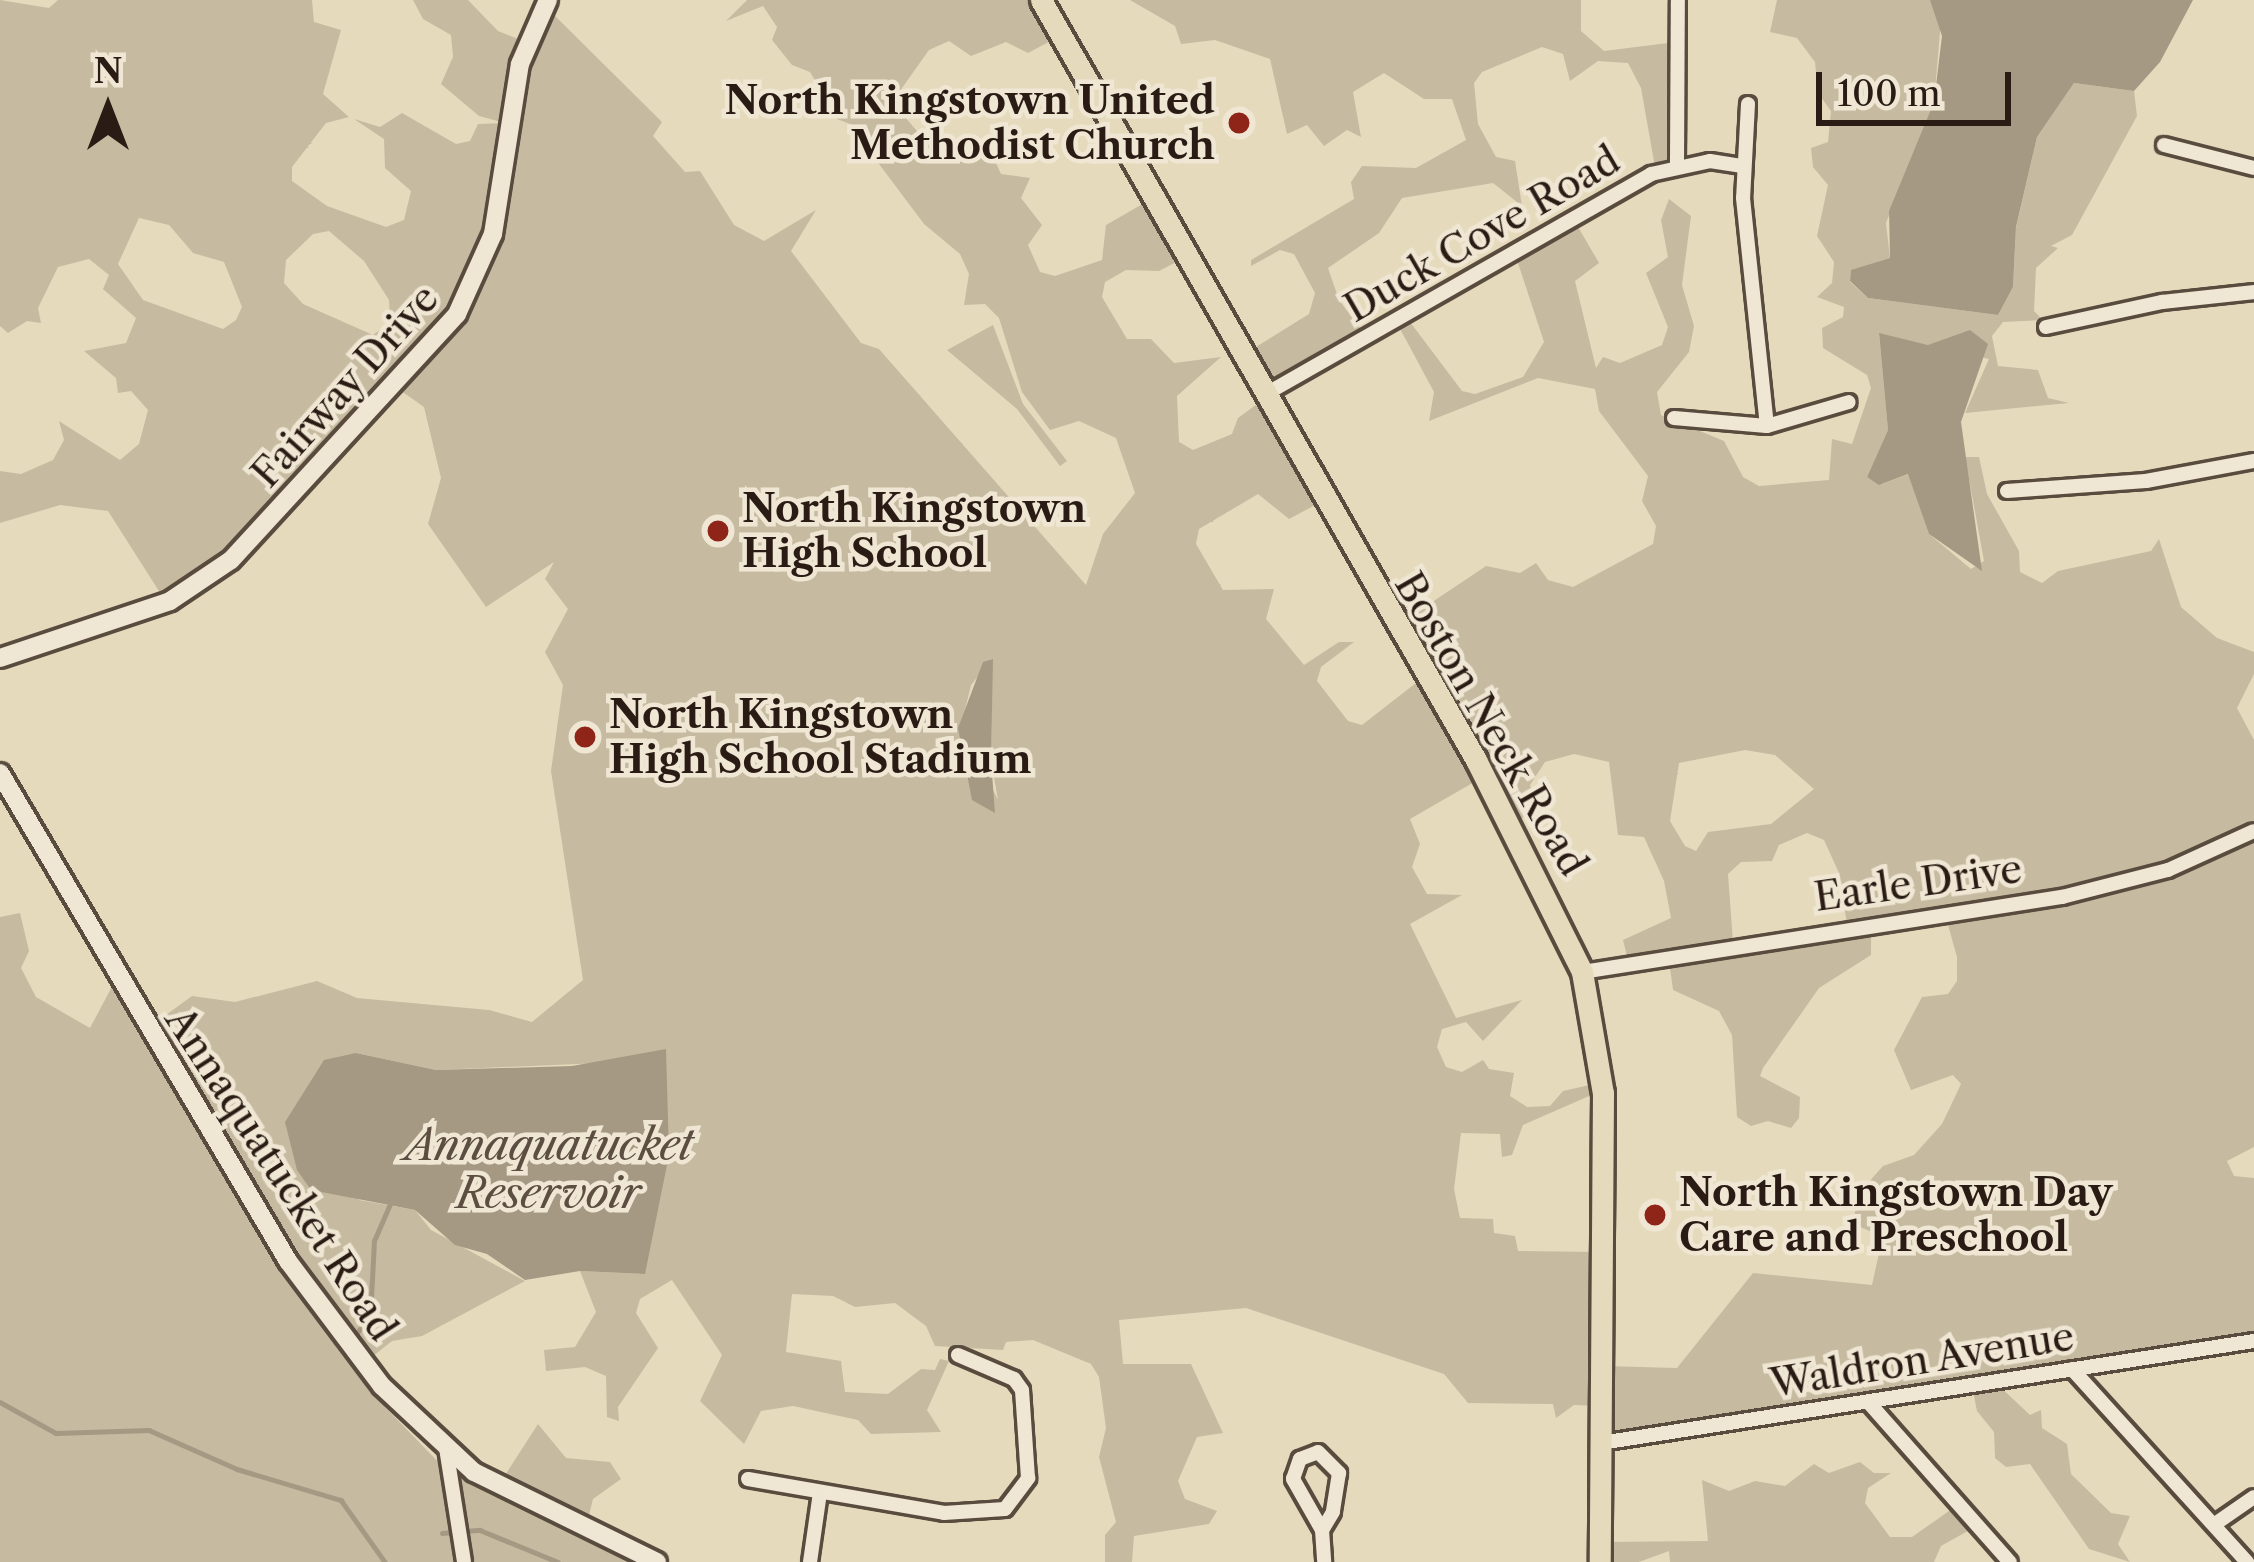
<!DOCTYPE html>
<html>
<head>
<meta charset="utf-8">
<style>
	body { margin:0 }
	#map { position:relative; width:2254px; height:1562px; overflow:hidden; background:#e6dabd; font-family:"Libre Caslon Text",serif }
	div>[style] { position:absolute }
	.green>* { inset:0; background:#c6baa0 }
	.water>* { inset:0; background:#a69984 }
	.stream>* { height:4.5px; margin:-2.25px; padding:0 2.25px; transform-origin:2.25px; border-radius:2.25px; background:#a69984 }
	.roads { filter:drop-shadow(3px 0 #594c3e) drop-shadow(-3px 0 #594c3e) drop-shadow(0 3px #594c3e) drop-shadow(0 -3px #594c3e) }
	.street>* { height:14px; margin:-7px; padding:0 7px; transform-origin:7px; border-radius:7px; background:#efe7d4 }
	.secondary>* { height:18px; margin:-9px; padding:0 9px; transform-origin:9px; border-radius:9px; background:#efe7d4 }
	.primary>* { height:21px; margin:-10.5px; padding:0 10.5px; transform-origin:10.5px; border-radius:10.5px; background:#e6dabd }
	.dots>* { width:33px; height:33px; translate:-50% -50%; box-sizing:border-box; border:6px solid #efe7d4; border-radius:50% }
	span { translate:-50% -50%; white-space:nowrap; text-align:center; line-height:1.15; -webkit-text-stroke:9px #efe7d4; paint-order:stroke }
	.poi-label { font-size:39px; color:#2a1c14; font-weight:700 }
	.right { translate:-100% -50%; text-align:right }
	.left { translate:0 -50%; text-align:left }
	.street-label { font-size:39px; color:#2a1c14 }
	.water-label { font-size:42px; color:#5c4e41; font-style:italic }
	.north { position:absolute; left:48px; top:48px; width:120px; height:120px; -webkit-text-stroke:9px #efe7d4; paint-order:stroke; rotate:0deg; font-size:33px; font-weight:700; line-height:48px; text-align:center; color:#2a1c14 }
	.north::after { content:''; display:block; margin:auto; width:42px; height:54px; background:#2a1c14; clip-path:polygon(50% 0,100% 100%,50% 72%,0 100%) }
	.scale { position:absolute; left:1816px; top:72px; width:195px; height:54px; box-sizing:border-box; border:6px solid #2a1c14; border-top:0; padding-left:15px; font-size:36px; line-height:42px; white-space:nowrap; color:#2a1c14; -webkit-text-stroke:9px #efe7d4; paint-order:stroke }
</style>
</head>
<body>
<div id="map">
	<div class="green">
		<div style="clip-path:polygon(evenodd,0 0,49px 8px,58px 0,312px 0,314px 22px,341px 30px,323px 94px,349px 117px,326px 123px,292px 167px,292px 181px,327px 206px,386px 227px,404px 220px,411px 191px,385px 168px,384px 139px,354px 119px,380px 127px,402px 113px,456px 144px,470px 141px,478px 124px,505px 123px,479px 116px,441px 84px,453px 57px,451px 35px,423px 19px,413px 0,468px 0,498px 31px,526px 42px,544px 5px,662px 122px,653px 136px,685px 172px,700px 171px,734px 225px,764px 241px,816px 210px,791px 251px,861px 343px,879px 349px,1086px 585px,1103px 534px,1135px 493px,1116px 438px,1079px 421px,1050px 430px,1022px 392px,999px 318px,985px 304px,964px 305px,969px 274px,960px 254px,924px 224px,876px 160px,854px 149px,858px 127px,837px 119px,810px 72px,792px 65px,772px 40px,777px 27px,763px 6px,726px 21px,747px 0,1041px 0,1060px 36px,1028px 53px,1006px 42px,971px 56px,949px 41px,929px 50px,892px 102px,936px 153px,986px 141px,1001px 174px,1030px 178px,1021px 198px,1042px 225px,1028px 245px,1040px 272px,1055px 276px,1102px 260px,1106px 225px,1153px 198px,1186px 257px,1159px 271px,1126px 270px,1105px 282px,1102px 297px,1127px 339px,1151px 339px,1174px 363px,1221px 357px,1177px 396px,1179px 442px,1193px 450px,1232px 434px,1238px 418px,1264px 399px,1321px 502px,1289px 519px,1258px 494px,1199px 529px,1196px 544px,1223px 590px,1274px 589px,1266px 619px,1304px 665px,1339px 642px,1354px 642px,1321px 667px,1317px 681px,1348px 721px,1362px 725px,1421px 679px,1395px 627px,1486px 566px,1520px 573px,1536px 563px,1548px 580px,1573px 587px,1653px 544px,1656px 526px,1642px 501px,1648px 476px,1599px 411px,1595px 389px,1538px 378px,1429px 421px,1434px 392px,1398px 325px,1407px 318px,1462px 391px,1475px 394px,1523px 377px,1544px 342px,1516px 257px,1574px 220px,1599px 263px,1575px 281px,1596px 368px,1603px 357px,1620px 363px,1662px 345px,1668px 327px,1646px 273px,1668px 257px,1661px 220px,1669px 199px,1691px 216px,1682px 285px,1694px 326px,1689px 352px,1657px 392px,1661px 415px,1724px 441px,1743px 477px,1759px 486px,1829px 480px,1832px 439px,1852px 444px,1871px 388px,1867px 375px,1823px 348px,1822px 328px,1843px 317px,1844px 307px,1817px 297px,1832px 283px,1834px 262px,1817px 236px,1828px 185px,1813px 167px,1811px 148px,1828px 142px,1831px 111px,1818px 93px,1815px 62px,1797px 38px,1770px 32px,1777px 0,1930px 0,1941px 21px,1934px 102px,1886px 223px,1890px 258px,1851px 271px,1850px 282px,1868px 298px,1998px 315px,2013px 287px,2016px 228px,2037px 137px,2074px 83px,2134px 91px,2137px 116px,2072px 235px,2051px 246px,2058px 248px,2036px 268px,2034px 311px,2043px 320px,2003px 322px,1992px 336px,1998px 366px,2038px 370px,2048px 398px,2069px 403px,1965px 413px,1989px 359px,1879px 334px,1888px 430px,1867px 477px,1882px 484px,1909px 474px,1929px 534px,1971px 569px,1984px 561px,1965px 457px,1979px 457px,1987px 494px,2019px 551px,2020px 572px,2042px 583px,2058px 571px,2151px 551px,2159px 539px,2181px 607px,2217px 638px,2254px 652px,2254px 674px,2237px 708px,2254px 740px,2254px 1147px,2227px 1161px,2234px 1176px,2254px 1178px,2254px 1340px,1996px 1383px,2030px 1415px,2041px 1410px,2042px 1428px,2067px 1444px,2071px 1474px,2111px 1513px,2130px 1516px,2118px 1544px,2130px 1562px,2089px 1549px,2030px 1464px,2006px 1467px,1995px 1458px,1994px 1432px,1977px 1411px,1972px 1386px,1609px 1440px,1598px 1406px,1574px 1405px,1556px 1418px,1553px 1404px,1468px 1403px,1444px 1374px,1246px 1308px,1119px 1320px,1123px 1364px,1191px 1364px,1223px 1433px,1197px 1437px,1178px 1481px,1185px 1499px,1217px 1511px,1209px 1524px,1134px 1536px,1132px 1562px,1105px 1562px,1105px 1535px,1116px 1522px,1099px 1457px,1106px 1428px,1099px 1377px,1091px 1364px,1033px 1340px,1006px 1342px,1003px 1350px,935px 1346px,926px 1326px,895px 1303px,855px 1307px,833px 1296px,792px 1294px,786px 1352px,841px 1361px,845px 1392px,888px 1394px,921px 1369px,935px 1370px,940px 1359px,949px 1361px,927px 1410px,941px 1432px,871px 1434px,858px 1420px,793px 1406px,761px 1411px,744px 1444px,700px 1401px,722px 1355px,672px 1280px,640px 1299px,636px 1313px,658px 1348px,618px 1407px,619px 1421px,607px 1417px,606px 1376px,585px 1367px,546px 1371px,544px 1350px,575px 1347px,596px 1312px,580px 1271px,644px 1274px,624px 1062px,436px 1070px,356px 1053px,359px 1200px,415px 1210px,431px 1230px,525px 1281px,422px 1336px,392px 1341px,367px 1361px,385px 1407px,446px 1470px,447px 1454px,500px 1483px,538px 1424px,566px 1458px,610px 1462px,621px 1479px,593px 1499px,586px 1527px,660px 1562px,0 1562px,0 917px,20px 913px,29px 951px,21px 968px,36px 997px,90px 1028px,116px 979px,148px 1028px,192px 996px,235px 1002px,317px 981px,357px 998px,489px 1010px,532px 1022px,583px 980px,551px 771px,563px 685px,545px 652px,568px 609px,545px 579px,554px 562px,486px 607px,428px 524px,441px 478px,424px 407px,397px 388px,232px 558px,164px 599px,108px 511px,60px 505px,0 523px,0 471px,21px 474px,53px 460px,64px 440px,59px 421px,120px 460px,139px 444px,148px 410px,131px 391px,118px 393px,116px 378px,84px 351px,126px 343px,136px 318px,103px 289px,109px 275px,89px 259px,58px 267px,38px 308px,41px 323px,27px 321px,8px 333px,0 326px,0 0,139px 218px,169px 225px,193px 253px,224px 262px,242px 307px,236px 320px,223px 329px,143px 300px,118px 264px,139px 218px,0 0,329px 231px,364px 261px,389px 300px,390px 322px,373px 335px,303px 304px,284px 283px,286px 260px,313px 234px,329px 231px,0 0,992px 659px,991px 760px,998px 800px,961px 726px,971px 685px,992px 659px,0 0,1745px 750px,1775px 755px,1814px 789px,1771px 824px,1708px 832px,1696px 851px,1685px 846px,1670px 821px,1679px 763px,1745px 750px,0 0,1574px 754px,1609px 762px,1618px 835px,1644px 837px,1664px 881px,1671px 918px,1623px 940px,1631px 972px,1670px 968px,1673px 990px,1719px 1011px,1732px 1035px,1737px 1117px,1751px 1126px,1768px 1121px,1791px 1128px,1799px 1118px,1800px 1097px,1760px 1076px,1763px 1068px,1819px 988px,1871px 955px,1871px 935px,1946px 918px,1957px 957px,1957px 981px,1948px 994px,1922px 997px,1894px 1050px,1911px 1090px,1953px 1075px,1961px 1084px,1942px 1124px,1914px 1155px,1883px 1166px,1858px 1194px,1853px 1224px,1879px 1235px,1881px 1244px,1872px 1285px,1753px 1273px,1677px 1368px,1604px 1366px,1597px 1252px,1518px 1251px,1515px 1236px,1494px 1233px,1493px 1219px,1460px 1218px,1454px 1189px,1461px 1133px,1500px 1134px,1502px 1157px,1512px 1155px,1523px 1125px,1596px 1093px,1594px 1084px,1563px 1091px,1550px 1106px,1527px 1107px,1510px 1096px,1514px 1073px,1489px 1069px,1483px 1060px,1462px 1072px,1446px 1067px,1437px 1047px,1442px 1029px,1466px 1022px,1483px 1041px,1522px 1000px,1456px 1018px,1410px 924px,1462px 895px,1427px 894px,1412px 867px,1420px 844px,1410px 819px,1483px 777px,1513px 824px,1538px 808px,1530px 785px,1545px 762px,1574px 754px,0 0,1807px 833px,1824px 840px,1839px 873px,1849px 937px,1734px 956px,1728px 874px,1741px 862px,1772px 861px,1779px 845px,1807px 833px)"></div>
		<div style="clip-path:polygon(1130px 0,1581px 0,1581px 31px,1604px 51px,1676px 42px,1672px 164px,1655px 167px,1641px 88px,1628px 63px,1598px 61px,1570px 81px,1563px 54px,1542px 47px,1482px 72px,1474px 83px,1478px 124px,1496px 157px,1515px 161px,1522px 206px,1493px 183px,1402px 198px,1379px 233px,1328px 268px,1339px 300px,1366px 336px,1268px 392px,1243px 355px,1309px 314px,1315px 293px,1294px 254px,1280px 250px,1251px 266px,1251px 260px,1354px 199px,1351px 182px,1362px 166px,1416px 168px,1466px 140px,1452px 99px,1424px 99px,1384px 73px,1353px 92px,1361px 137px,1347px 130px,1324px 146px,1307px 125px,1287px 134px,1270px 59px,1215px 40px,1181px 44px,1175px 26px)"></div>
		<div style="clip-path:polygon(993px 325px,1023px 404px,1067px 461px,1060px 466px,1017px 409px,947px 350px)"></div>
		<div style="clip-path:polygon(1860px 1462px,1874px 1473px,1891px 1473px,1868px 1488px,1865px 1503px,1890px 1537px,1912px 1537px,1959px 1504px,1975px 1527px,1941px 1546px,1934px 1562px,1670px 1562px,1669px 1551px,1639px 1562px,1599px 1562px,1601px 1542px,1708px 1541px,1702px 1480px,1729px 1491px,1755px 1481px,1785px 1486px,1814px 1464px,1829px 1473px)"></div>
	</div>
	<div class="water">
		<div style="clip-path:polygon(1930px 0,2193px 0,2160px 62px,2134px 91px,2074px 83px,2037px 137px,2016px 227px,2013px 287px,1998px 315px,1868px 298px,1850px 281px,1851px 270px,1890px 258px,1889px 211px,1934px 102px,1942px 36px)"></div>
		<div style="clip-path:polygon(1970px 330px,1988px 344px,1961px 422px,1982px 571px,1929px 534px,1908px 474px,1879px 485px,1867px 477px,1888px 430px,1879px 333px,1928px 345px)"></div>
		<div style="clip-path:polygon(993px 659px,991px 760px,995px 813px,972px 800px,958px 728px,983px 662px)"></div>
		<div style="clip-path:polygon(666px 1049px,669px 1155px,645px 1274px,580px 1271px,525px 1280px,487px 1254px,455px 1245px,415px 1210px,311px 1190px,297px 1170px,285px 1122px,324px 1060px,356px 1053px,436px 1070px,572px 1066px)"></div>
	</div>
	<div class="stream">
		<div style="left:356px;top:1334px;width:22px;rotate:-51deg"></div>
		<div style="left:370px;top:1317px;width:76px;rotate:-87deg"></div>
		<div style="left:374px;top:1241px;width:40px;rotate:-66.6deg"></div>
		<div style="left:0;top:1402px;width:64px;rotate:29deg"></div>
		<div style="left:56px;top:1433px;width:93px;rotate:-1.8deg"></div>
		<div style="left:149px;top:1430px;width:96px;rotate:23.9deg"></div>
		<div style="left:237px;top:1469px;width:109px;rotate:16.6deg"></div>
		<div style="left:341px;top:1500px;width:76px;rotate:54.6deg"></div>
		<div style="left:442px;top:1533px;width:38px;rotate:-5deg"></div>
		<div style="left:480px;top:1530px;width:84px;rotate:22.3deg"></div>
	</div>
	<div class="roads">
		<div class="street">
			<div style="left:1748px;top:104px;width:94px;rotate:93deg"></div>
			<div style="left:1743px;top:198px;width:229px;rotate:84deg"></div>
			<div style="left:2164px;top:145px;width:93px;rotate:14.3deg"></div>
			<div style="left:1677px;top:164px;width:164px;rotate:-89.7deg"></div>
			<div style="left:2046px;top:327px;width:119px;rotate:-12.2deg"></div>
			<div style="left:2162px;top:302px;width:93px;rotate:-6.2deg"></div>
			<div style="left:1264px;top:395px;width:446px;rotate:-29.7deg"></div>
			<div style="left:1651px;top:174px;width:60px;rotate:-12.4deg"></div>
			<div style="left:1710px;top:161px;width:33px;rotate:9deg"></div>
			<div style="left:1674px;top:418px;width:93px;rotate:4.9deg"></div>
			<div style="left:1767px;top:426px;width:85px;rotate:-16.3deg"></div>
			<div style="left:2007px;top:491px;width:139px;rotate:-4.1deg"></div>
			<div style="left:2146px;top:481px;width:110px;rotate:-10.5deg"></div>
			<div style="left:1582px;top:972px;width:486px;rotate:-8.9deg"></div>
			<div style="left:2062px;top:897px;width:109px;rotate:-14.3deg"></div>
			<div style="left:2168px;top:870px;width:94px;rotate:-24.4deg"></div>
			<div style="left:2072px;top:1369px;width:261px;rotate:47.8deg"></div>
			<div style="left:1870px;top:1404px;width:211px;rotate:48.5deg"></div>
			<div style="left:1601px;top:1443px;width:661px;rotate:-8.88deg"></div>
			<div style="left:446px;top:1448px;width:115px;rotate:81deg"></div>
			<div style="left:748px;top:1479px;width:199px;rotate:9.8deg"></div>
			<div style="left:944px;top:1513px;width:61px;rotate:-3.8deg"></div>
			<div style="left:1005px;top:1509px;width:39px;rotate:-53deg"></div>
			<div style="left:1028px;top:1478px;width:88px;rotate:-93.9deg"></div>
			<div style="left:1022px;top:1390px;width:14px;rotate:-126deg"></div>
			<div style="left:1014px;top:1379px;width:61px;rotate:-156.8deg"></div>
			<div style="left:2215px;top:1524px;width:47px;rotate:-34.7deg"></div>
			<div style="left:1322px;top:1530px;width:59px;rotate:-119.6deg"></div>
			<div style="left:1293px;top:1479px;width:21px;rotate:-71deg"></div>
			<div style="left:1300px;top:1459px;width:19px;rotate:-21deg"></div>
			<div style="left:1318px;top:1452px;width:30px;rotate:45deg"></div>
			<div style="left:1339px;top:1473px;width:39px;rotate:99deg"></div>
			<div style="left:1333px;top:1512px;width:21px;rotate:121deg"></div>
			<div style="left:1322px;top:1530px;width:32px;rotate:86deg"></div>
			<div style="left:810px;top:1562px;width:70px;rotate:-81.8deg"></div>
		</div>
		<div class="secondary">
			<div style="left:0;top:658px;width:179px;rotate:-18.5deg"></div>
			<div style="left:170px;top:601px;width:73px;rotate:-33.9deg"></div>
			<div style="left:231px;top:560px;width:334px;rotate:-47.4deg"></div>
			<div style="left:457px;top:314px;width:88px;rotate:-65.8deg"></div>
			<div style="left:493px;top:234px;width:172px;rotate:-81deg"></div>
			<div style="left:520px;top:64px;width:70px;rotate:-66.4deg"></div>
			<div style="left:0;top:773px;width:567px;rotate:59.45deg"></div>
			<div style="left:288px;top:1261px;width:156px;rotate:53.1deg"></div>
			<div style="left:382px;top:1386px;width:126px;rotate:43.1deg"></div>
			<div style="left:474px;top:1472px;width:204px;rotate:26.2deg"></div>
		</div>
		<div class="primary">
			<div style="left:1041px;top:0;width:876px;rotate:60.21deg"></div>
			<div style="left:1476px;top:760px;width:237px;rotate:63.4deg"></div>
			<div style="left:1582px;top:972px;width:123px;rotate:80.2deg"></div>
			<div style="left:1603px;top:1093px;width:469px;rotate:90.4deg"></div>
		</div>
	</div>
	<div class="dots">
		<div style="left:1239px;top:123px;background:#8f2418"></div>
		<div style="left:718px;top:531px;background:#8f2418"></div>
		<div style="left:585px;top:737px;background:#8f2418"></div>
		<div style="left:1655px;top:1215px;background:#8f2418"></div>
	</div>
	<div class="poi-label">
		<span class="right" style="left:1215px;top:123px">North Kingstown United<br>Methodist Church</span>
		<span class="left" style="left:742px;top:531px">North Kingstown<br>High School</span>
		<span class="left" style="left:609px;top:737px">North Kingstown<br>High School Stadium</span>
		<span class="left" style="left:1679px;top:1215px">North Kingstown Day<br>Care and Preschool</span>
	</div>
	<div class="street-label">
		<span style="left:1482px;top:234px;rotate:-30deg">Duck Cove Road</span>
		<span style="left:345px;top:386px;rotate:-48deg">Fairway Drive</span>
		<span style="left:1491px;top:724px;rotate:60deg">Boston Neck Road</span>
		<span style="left:1918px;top:883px;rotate:-8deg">Earle Drive</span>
		<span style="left:281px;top:1174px;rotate:57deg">Annaquatucket Road</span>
		<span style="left:1922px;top:1360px;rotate:-9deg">Waldron Avenue</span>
	</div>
	<div class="water-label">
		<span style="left:549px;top:1169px">Annaquatucket<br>Reservoir</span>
	</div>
	<div class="north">N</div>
	<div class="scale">100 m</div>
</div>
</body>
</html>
